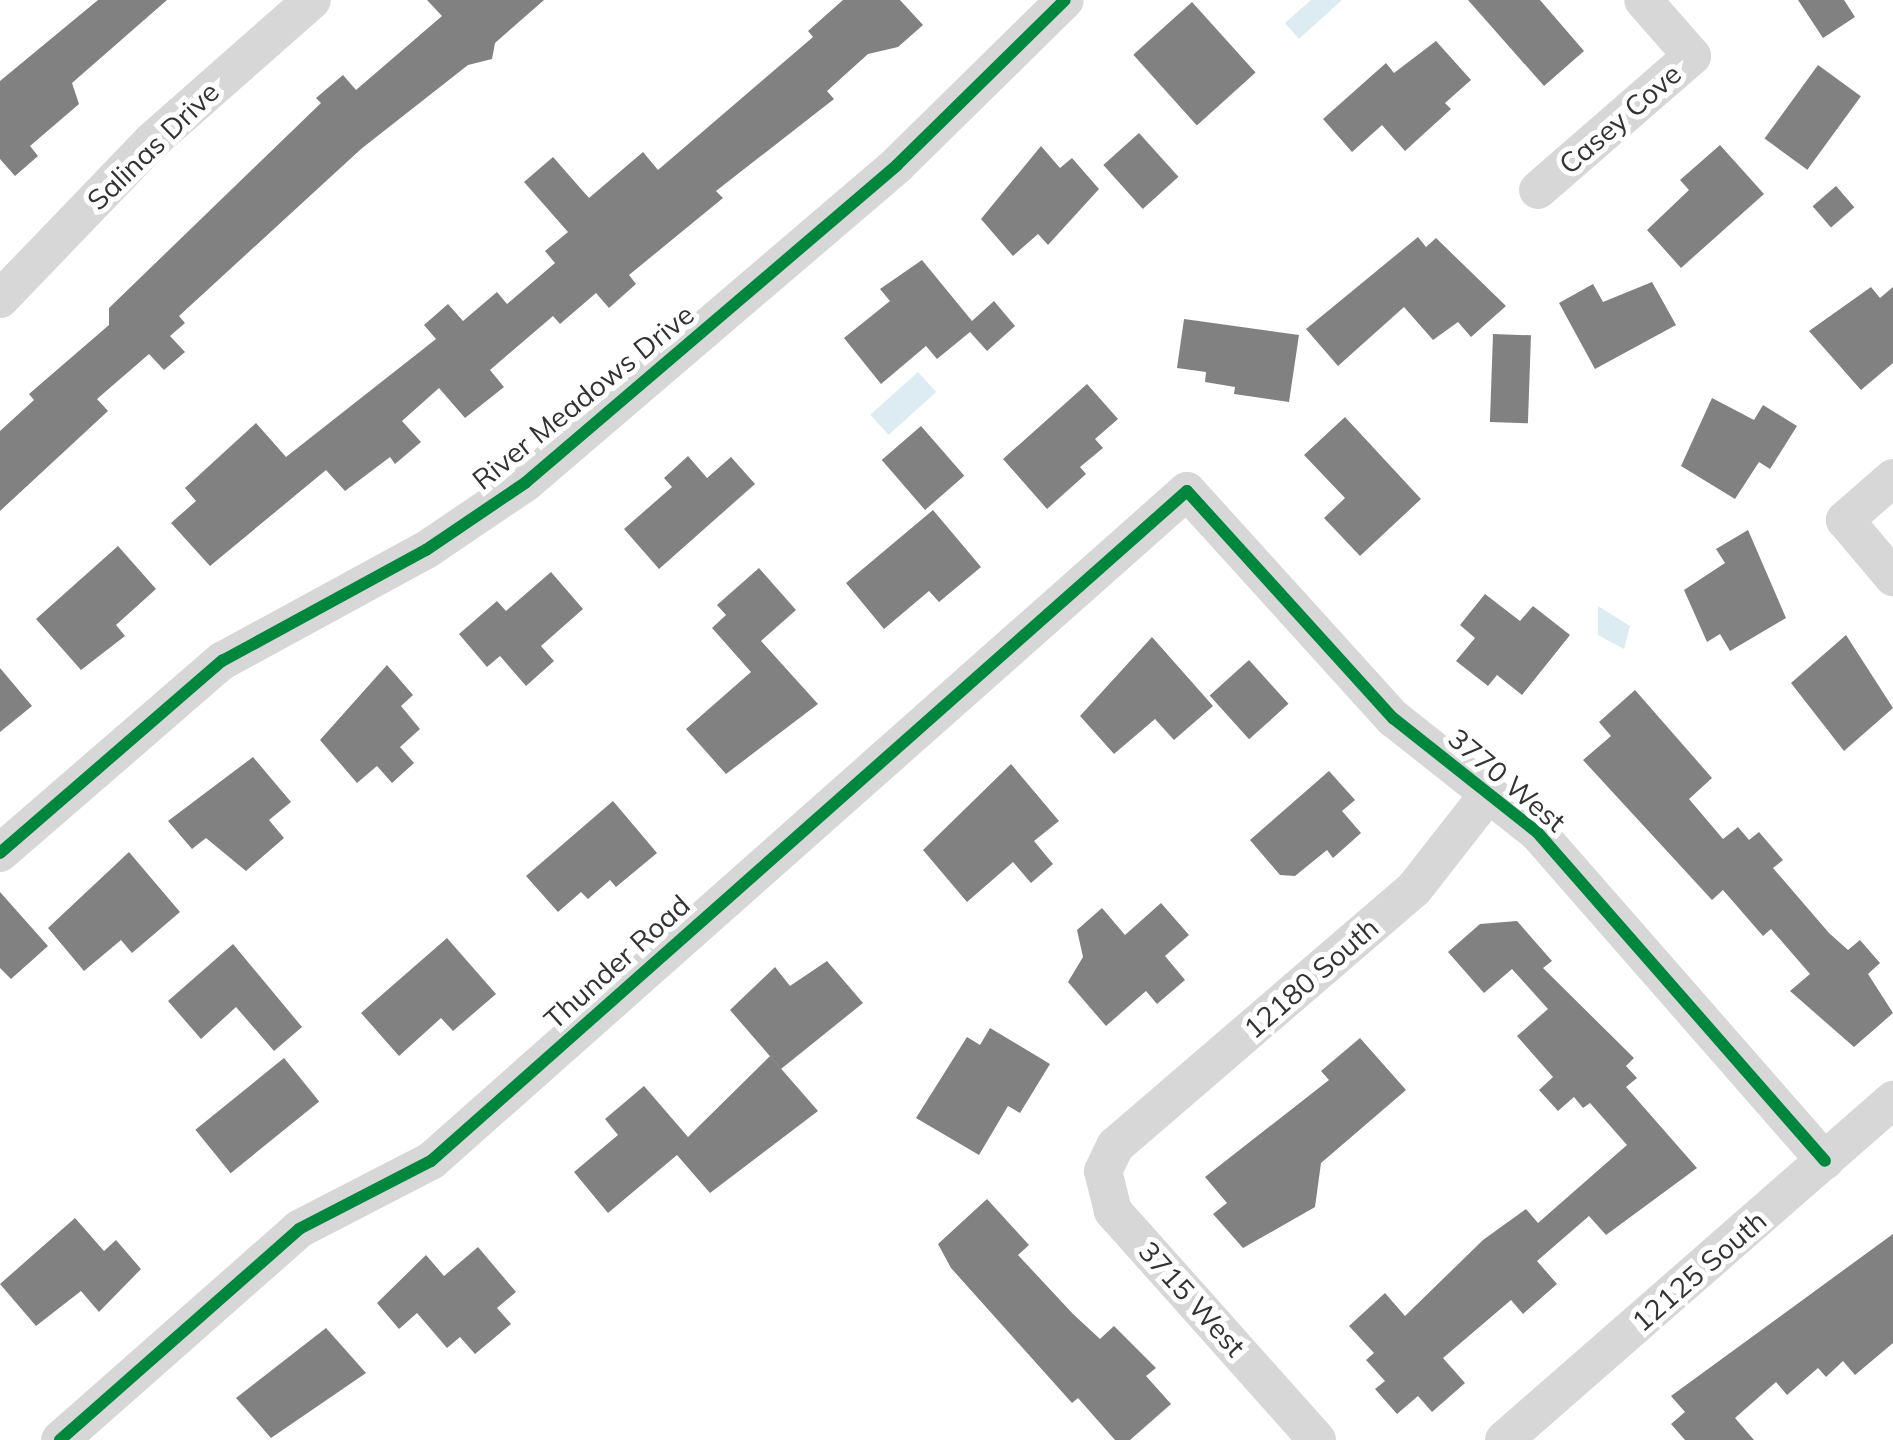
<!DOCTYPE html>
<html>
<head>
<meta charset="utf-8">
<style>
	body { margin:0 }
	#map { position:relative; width:1893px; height:1440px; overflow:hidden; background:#fff; font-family:Mulish,sans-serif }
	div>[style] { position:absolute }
	.water>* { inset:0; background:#ddebf3; transform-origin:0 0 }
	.building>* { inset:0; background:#818181; transform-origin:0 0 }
	.minor>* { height:38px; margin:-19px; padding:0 19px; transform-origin:19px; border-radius:19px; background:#d7d7d7 }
	.cycleway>* { height:12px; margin:-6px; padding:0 6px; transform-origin:6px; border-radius:6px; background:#00873e }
	span { translate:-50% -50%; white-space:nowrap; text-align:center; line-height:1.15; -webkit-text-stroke:10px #fff; paint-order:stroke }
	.street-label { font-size:28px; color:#333 }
</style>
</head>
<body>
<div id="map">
	<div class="water">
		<div style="clip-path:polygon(1311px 0,1342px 0,1299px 39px,1285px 23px)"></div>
		<div style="left:918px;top:372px;width:27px;height:64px;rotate:48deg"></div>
		<div style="clip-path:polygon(1598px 606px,1630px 626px,1624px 649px,1598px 635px)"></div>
	</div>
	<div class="building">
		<div style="clip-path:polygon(98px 0,167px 0,72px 83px,79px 104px,30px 146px,38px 156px,15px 176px,0 159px,0 81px)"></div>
		<div style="clip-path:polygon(427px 0,544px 0,495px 43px,492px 59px,468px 65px,361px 149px,179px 316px,185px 323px,170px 336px,185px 352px,164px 370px,149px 354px,97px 399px,108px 411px,0 511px,0 431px,34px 400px,29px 394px,109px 325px,109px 308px,321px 103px,316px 98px,343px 75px,356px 90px,442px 16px)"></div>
		<div style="clip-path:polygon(843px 0,900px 0,923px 25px,898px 47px,868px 54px,827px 91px,834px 99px,716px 191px,723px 198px,629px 275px,636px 284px,609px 308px,596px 293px,560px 324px,553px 316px,490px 370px,504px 387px,465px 418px,439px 388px,402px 421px,421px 442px,395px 464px,390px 457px,345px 491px,326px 470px,210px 566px,171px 523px,196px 501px,185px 488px,256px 423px,286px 457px,436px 339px,424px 325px,448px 304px,463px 321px,497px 292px,507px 304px,555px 263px,545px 251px,568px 232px,524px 182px,553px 157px,589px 198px,643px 152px,658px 170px,813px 37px,808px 31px)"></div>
		<div style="clip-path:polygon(1468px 0,1540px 0,1584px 51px,1544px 86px)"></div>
		<div style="clip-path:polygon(1798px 0,1844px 0,1855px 17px,1823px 38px)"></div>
		<div style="left:1192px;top:2px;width:95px;height:79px;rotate:48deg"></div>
		<div style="clip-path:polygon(1436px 41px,1471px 80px,1445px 103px,1451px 109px,1405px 151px,1382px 125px,1352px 152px,1323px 119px,1386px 63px,1394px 73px)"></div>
		<div style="left:1818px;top:65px;width:53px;height:91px;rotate:36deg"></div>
		<div style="left:1139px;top:133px;width:59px;height:48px;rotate:48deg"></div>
		<div style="clip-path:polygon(1720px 145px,1764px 194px,1681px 268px,1647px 230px,1689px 190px,1680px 180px)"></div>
		<div style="clip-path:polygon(1041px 146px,1060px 168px,1072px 158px,1099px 189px,1048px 245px,1038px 234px,1013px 256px,981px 219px)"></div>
		<div style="left:1836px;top:186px;width:28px;height:31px;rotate:49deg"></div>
		<div style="clip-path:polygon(1418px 237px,1426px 247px,1436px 238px,1506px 306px,1471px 337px,1458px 322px,1433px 340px,1404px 307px,1338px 366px,1306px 329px)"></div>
		<div style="clip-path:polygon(922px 260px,972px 321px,994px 301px,1015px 326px,987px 351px,970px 332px,937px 359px,926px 346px,881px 384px,844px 338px,890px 301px,880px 289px)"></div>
		<div style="clip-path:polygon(1652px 282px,1676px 325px,1595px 369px,1559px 303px,1593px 284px,1603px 302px)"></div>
		<div style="clip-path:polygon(1871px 287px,1880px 298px,1893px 287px,1893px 363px,1861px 390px,1809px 331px)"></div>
		<div style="clip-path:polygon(1184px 319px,1299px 335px,1289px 402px,1234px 394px,1235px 387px,1205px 382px,1206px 372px,1177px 368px)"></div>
		<div style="left:1493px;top:334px;width:38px;height:88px;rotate:2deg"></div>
		<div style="clip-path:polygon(1087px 384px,1118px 419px,1095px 439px,1103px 448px,1080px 467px,1086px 474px,1047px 509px,1003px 459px)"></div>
		<div style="clip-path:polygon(1712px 398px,1754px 420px,1763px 405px,1797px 426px,1770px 469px,1759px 462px,1735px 499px,1681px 466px)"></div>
		<div style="clip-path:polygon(1345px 417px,1421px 499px,1360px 556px,1324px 518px,1345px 498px,1304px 455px)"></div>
		<div style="left:921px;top:426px;width:66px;height:52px;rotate:49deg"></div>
		<div style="clip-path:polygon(688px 456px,707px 478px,731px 457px,755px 484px,659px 569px,624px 529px,672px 487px,664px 478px)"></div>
		<div style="clip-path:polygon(933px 510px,981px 567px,939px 602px,929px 591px,884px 629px,846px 583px)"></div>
		<div style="clip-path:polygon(1748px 530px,1786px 618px,1730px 651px,1720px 634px,1707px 642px,1684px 590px,1725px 563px,1716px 549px)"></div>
		<div style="clip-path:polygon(118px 546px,156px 589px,116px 625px,125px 636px,81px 670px,36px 619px)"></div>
		<div style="clip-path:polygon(759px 568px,796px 610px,761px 641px,818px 704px,726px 774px,686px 729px,751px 672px,712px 628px,726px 615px,717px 605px)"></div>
		<div style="clip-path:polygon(551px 572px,583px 609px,541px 646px,554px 661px,526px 686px,500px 656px,487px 667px,459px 634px,497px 601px,506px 611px)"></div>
		<div style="clip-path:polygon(1485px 594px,1520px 621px,1533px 606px,1570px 635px,1522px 695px,1497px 675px,1488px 686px,1456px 661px,1475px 638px,1460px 625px)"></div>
		<div style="clip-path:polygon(1846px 635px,1893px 708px,1844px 751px,1791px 683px)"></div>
		<div style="clip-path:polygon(1152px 637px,1213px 706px,1174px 740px,1155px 719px,1114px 754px,1080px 716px)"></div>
		<div style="left:1249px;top:660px;width:59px;height:53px;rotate:48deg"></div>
		<div style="clip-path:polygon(387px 665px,413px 695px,401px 706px,420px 729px,400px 747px,414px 763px,392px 783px,377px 766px,357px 783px,320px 740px)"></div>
		<div style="clip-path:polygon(0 668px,32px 706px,0 732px)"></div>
		<div style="clip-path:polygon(1635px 690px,1712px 778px,1689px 799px,1723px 839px,1738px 827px,1749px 840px,1759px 832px,1783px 860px,1773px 868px,1829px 933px,1848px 950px,1860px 940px,1880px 963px,1868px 974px,1893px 1013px,1854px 1047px,1790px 991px,1810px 974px,1771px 929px,1763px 936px,1723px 890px,1712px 900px,1583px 760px,1611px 736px,1599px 722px)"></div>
		<div style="clip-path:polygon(253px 757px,291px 802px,269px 820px,284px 838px,246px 871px,206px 838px,192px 849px,168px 821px)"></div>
		<div style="clip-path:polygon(1011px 764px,1059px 821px,1034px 841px,1053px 864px,1031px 883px,1013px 862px,967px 902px,923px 850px)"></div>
		<div style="clip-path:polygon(1329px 771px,1355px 800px,1342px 811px,1361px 833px,1333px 858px,1327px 850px,1295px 876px,1280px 875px,1250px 840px)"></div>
		<div style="clip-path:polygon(613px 801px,657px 853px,616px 887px,610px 880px,588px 899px,581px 892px,558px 912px,526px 876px)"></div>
		<div style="clip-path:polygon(129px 852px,180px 912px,132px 953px,121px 940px,84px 971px,48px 928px)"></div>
		<div style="clip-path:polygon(0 892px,48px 946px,11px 979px,0 968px)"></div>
		<div style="clip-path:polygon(1161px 903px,1189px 935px,1165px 956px,1185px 980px,1157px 1004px,1146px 991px,1106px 1026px,1068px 982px,1083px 957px,1077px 930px,1102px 908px,1125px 935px)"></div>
		<div style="clip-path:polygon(1517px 921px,1552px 961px,1543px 968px,1634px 1058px,1626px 1066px,1637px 1078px,1626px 1087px,1697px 1168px,1606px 1235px,1589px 1216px,1537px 1261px,1557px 1284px,1523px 1314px,1511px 1300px,1443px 1358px,1465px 1383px,1432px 1412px,1418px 1396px,1397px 1414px,1375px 1389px,1385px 1381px,1366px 1360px,1374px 1353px,1349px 1326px,1385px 1293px,1405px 1316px,1483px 1240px,1526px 1209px,1538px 1223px,1627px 1145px,1590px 1103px,1583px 1108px,1574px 1097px,1558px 1111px,1539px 1090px,1553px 1077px,1517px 1036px,1548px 1009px,1512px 969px,1484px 993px,1448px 952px,1480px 924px)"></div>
		<div style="clip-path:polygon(447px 938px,496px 994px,453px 1031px,441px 1018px,399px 1056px,361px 1013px)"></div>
		<div style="clip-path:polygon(233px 944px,302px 1027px,274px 1051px,236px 1007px,201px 1039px,168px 1001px)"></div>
		<div style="clip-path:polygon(827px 961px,863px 1003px,781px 1069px,730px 1010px,775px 967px,790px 986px)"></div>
		<div style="clip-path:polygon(990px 1028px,1050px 1064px,1020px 1113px,1008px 1106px,979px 1155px,916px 1118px,967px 1037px,980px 1045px)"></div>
		<div style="clip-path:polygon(1360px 1038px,1406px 1090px,1321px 1163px,1315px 1207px,1243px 1248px,1213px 1214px,1227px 1203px,1205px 1177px,1329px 1080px,1321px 1071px)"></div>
		<div style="clip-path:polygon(770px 1056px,818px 1111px,710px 1193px,677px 1155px,608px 1213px,574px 1172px,618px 1135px,605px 1119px,644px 1086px,688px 1137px)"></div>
		<div style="left:284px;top:1058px;width:56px;height:114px;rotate:51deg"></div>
		<div style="clip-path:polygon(987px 1199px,1029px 1245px,1018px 1255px,1073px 1314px,1100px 1339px,1114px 1326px,1156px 1368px,1146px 1376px,1171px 1404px,1130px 1440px,1115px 1440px,1078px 1398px,1072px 1403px,951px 1268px,938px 1244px)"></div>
		<div style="clip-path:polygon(75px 1218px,104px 1251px,116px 1240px,141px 1269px,99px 1312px,81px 1291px,36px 1326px,0 1284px)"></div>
		<div style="clip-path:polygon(1893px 1234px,1893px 1343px,1855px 1375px,1843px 1361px,1826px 1377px,1818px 1368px,1787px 1395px,1776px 1382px,1735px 1418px,1754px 1440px,1685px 1440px,1671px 1424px,1685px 1412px,1671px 1396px)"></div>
		<div style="clip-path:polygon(478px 1247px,516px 1292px,497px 1308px,511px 1324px,475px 1354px,460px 1337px,447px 1348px,417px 1313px,399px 1329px,377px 1303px,426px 1255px,444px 1276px)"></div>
		<div style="clip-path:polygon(326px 1328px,366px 1373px,271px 1438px,236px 1398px)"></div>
	</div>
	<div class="minor">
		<div style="left:1538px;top:190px;width:204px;rotate:-41deg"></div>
		<div style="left:1692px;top:56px;width:74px;rotate:-131.2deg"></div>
		<div style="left:0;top:299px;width:219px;rotate:-46.1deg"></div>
		<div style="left:152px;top:141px;width:213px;rotate:-41.4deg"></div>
		<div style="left:1893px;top:478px;width:64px;rotate:138.8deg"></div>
		<div style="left:1845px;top:520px;width:75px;rotate:49.9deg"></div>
		<div style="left:0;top:853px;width:294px;rotate:-40.9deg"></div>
		<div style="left:222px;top:661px;width:232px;rotate:-28.6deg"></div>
		<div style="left:426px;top:550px;width:120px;rotate:-34.1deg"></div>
		<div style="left:525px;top:483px;width:489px;rotate:-40.5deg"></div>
		<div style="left:897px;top:165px;width:235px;rotate:-44.5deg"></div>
		<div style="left:60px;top:1440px;width:319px;rotate:-41.4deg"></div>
		<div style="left:299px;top:1229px;width:148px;rotate:-27.3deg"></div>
		<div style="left:431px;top:1161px;width:1010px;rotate:-41.55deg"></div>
		<div style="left:1187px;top:491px;width:307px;rotate:47.8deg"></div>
		<div style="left:1393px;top:718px;width:184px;rotate:38.4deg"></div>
		<div style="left:1537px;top:832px;width:437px;rotate:48.8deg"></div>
		<div style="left:1317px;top:1440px;width:307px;rotate:-131.7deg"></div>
		<div style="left:1113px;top:1211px;width:41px;rotate:-104deg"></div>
		<div style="left:1103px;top:1171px;width:28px;rotate:-64deg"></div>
		<div style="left:1115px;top:1146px;width:394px;rotate:-40.7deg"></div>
		<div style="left:1414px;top:889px;width:122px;rotate:-52deg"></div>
		<div style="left:1504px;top:1440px;width:517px;rotate:-41.15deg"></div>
	</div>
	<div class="cycleway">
		<div style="left:0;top:853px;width:294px;rotate:-40.9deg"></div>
		<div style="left:222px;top:661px;width:232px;rotate:-28.6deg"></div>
		<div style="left:426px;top:550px;width:120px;rotate:-34.1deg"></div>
		<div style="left:525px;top:483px;width:489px;rotate:-40.5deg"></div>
		<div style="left:897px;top:165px;width:235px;rotate:-44.5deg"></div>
		<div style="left:60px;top:1440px;width:319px;rotate:-41.4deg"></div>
		<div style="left:299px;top:1229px;width:148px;rotate:-27.3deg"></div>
		<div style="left:431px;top:1161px;width:1010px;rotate:-41.55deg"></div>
		<div style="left:1187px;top:491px;width:307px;rotate:47.8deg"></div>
		<div style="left:1393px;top:718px;width:184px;rotate:38.4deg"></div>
		<div style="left:1537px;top:832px;width:437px;rotate:48.8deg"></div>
	</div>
	<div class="street-label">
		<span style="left:1620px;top:119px;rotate:-41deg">Casey Cove</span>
		<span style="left:153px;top:146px;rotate:-44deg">Salinas Drive</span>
		<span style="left:583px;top:397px;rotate:-39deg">River Meadows Drive</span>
		<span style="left:1507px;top:780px;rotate:40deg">3770 West</span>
		<span style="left:617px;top:962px;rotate:-42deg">Thunder Road</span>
		<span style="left:1311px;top:978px;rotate:-41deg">12180 South</span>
		<span style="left:1699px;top:1271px;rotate:-41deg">12125 South</span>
		<span style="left:1192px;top:1299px;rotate:48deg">3715 West</span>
	</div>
</div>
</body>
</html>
